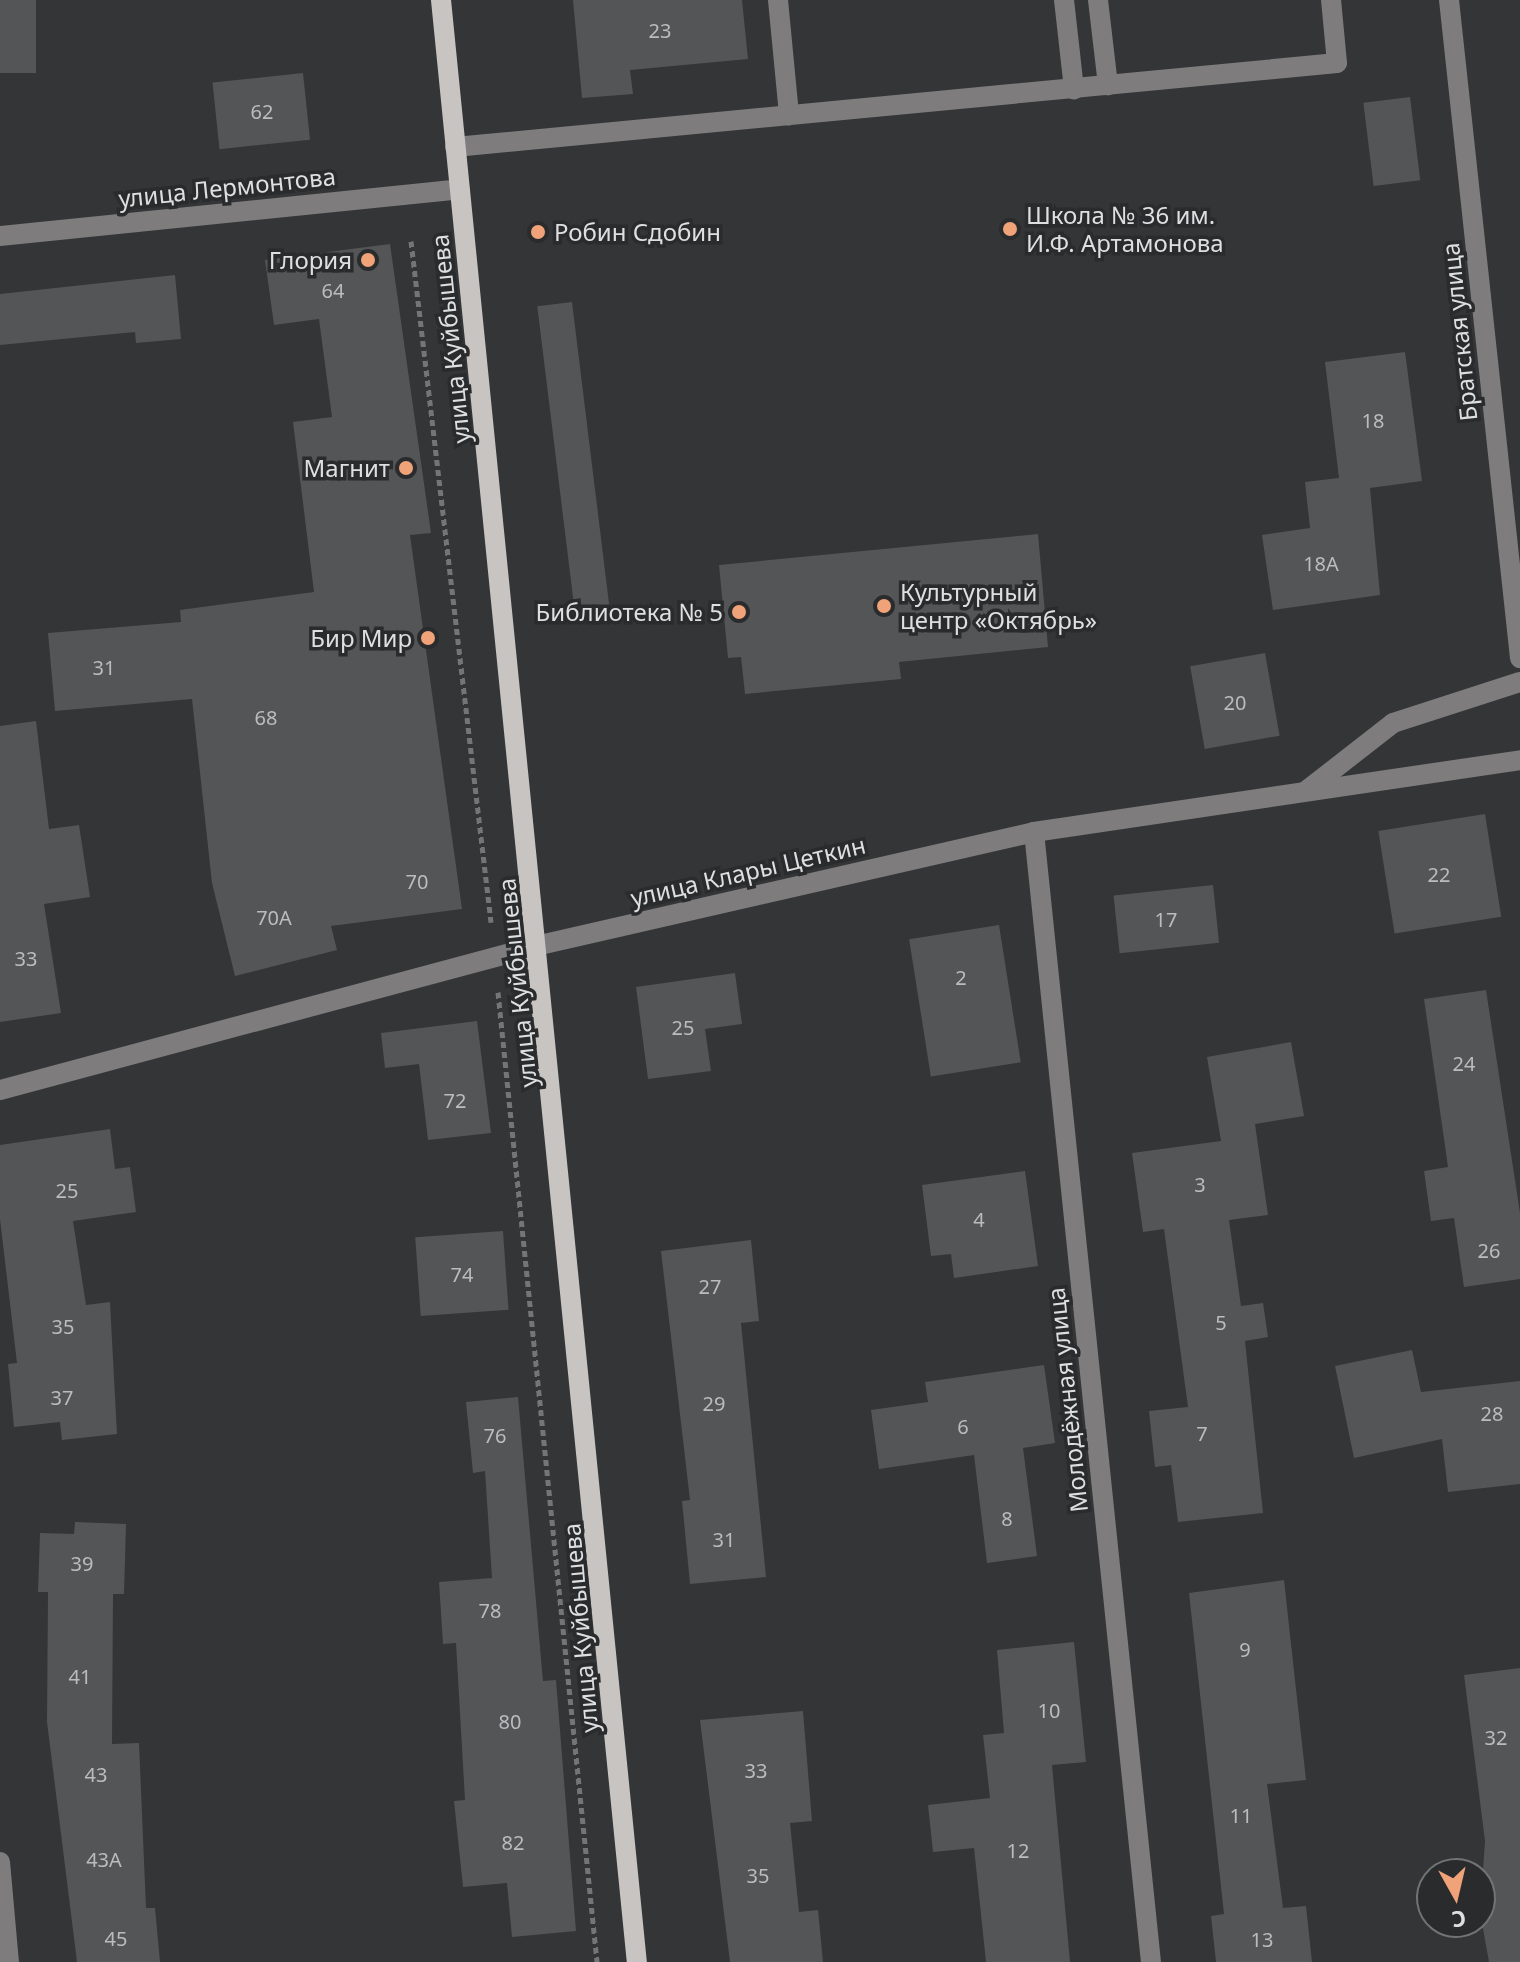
<!DOCTYPE html>
<html>
<head>
<meta charset="utf-8">
<style>
	body { margin:0 }
	#map { position:relative; width:1520px; height:1962px; overflow:hidden; background:#333537; font-family:"Noto Sans",sans-serif }
	div>[style] { position:absolute }
	.building>* { inset:0; background:#535557; transform-origin:0 0 }
	.path>* { height:5px; margin-top:-2.5px; transform-origin:0; background:repeating-linear-gradient(90deg,#737576 0 6px,transparent 0 10px) }
	.minor>* { height:20px; margin:-10px; padding:0 10px; transform-origin:10px; border-radius:10px; background:#7e7c7c }
	.major>* { height:20px; margin:-10px; padding:0 10px; transform-origin:10px; border-radius:10px; background:#c7c4c2 }
	.dots>* { width:22px; height:22px; translate:-50% -50%; box-sizing:border-box; border:4px solid #292b2d; border-radius:50% }
	span { translate:-50% -50%; white-space:nowrap; text-align:center; line-height:1.15; -webkit-text-stroke:7px #292b2d; paint-order:stroke }
	.number-label { font-size:20px; color:#bbbcbe }
	.number-label span { -webkit-text-stroke-width:0 }
	.street-label { font-size:24px; color:#dedfe0 }
	.poi-label { font-size:24px; color:#dedfe0 }
	.left { translate:0 -50%; text-align:left }
	.right { translate:-100% -50%; text-align:right }
	.north { position:absolute; left:1416px; top:1858px; width:80px; height:80px; box-sizing:border-box; background:#292b2d; border:2px solid #717375; border-radius:50%; rotate:172deg; font-size:22px; font-weight:700; line-height:32px; text-align:center; color:#dedfe0 }
	.north::after { content:''; display:block; margin:auto; width:28px; height:36px; background:#f0a279; clip-path:polygon(50% 0,100% 100%,50% 72%,0 100%) }
</style>
</head>
<body>
<div id="map">
	<div class="building">
		<div style="left:0;top:0;width:36px;height:73px"></div>
		<div style="clip-path:polygon(573px 0,742px 0,748px 59px,630px 70px,633px 94px,582px 98px)"></div>
		<div style="left:303px;top:73px;width:67px;height:91px;rotate:84deg"></div>
		<div style="left:1410px;top:97px;width:84px;height:47px;rotate:83deg"></div>
		<div style="clip-path:polygon(390px 244px,431px 533px,410px 535px,462px 909px,331px 926px,337px 950px,235px 976px,212px 883px,192px 699px,55px 711px,48px 633px,181px 622px,180px 610px,314px 592px,293px 422px,332px 417px,319px 319px,274px 325px,265px 260px)"></div>
		<div style="clip-path:polygon(175px 275px,181px 339px,136px 343px,135px 332px,0 345px,0 294px)"></div>
		<div style="left:572px;top:302px;width:306px;height:35px;rotate:83deg"></div>
		<div style="clip-path:polygon(1405px 352px,1422px 481px,1370px 488px,1380px 595px,1273px 610px,1262px 535px,1310px 528px,1305px 482px,1339px 478px,1325px 362px)"></div>
		<div style="clip-path:polygon(1038px 534px,1048px 647px,899px 662px,901px 679px,745px 694px,741px 657px,728px 658px,719px 565px)"></div>
		<div style="left:1265px;top:653px;width:84px;height:76px;rotate:80deg"></div>
		<div style="clip-path:polygon(36px 721px,49px 829px,79px 825px,90px 897px,44px 904px,61px 1013px,0 1022px,0 726px)"></div>
		<div style="left:1485px;top:814px;width:104px;height:108px;rotate:81deg"></div>
		<div style="left:1213px;top:885px;width:58px;height:100px;rotate:84deg"></div>
		<div style="left:999px;top:925px;width:139px;height:91px;rotate:81deg"></div>
		<div style="clip-path:polygon(735px 973px,742px 1024px,705px 1029px,711px 1071px,648px 1079px,636px 987px)"></div>
		<div style="clip-path:polygon(1486px 990px,1520px 1213px,1520px 1279px,1464px 1287px,1454px 1218px,1431px 1221px,1424px 1171px,1448px 1167px,1424px 999px)"></div>
		<div style="clip-path:polygon(477px 1021px,491px 1133px,428px 1140px,419px 1064px,385px 1068px,381px 1033px)"></div>
		<div style="clip-path:polygon(1291px 1042px,1304px 1116px,1255px 1124px,1268px 1215px,1229px 1220px,1241px 1306px,1263px 1303px,1268px 1337px,1245px 1341px,1263px 1513px,1178px 1522px,1171px 1465px,1155px 1467px,1149px 1411px,1188px 1407px,1164px 1229px,1143px 1232px,1132px 1153px,1221px 1141px,1207px 1057px)"></div>
		<div style="clip-path:polygon(110px 1129px,115px 1169px,130px 1167px,136px 1212px,73px 1221px,86px 1305px,110px 1302px,117px 1434px,62px 1440px,60px 1422px,14px 1427px,8px 1364px,17px 1363px,0 1219px,0 1145px)"></div>
		<div style="clip-path:polygon(1025px 1171px,1038px 1266px,954px 1278px,951px 1254px,931px 1256px,922px 1185px)"></div>
		<div style="left:503px;top:1231px;width:79px;height:88px;rotate:86deg"></div>
		<div style="clip-path:polygon(751px 1240px,759px 1321px,741px 1323px,766px 1577px,690px 1584px,682px 1501px,690px 1500px,661px 1251px)"></div>
		<div style="clip-path:polygon(1412px 1350px,1421px 1392px,1520px 1381px,1520px 1484px,1448px 1492px,1442px 1439px,1354px 1458px,1335px 1366px)"></div>
		<div style="clip-path:polygon(1044px 1365px,1055px 1443px,1023px 1448px,1037px 1556px,987px 1563px,974px 1455px,879px 1469px,871px 1410px,928px 1402px,925px 1382px)"></div>
		<div style="clip-path:polygon(518px 1397px,543px 1681px,556px 1680px,576px 1931px,512px 1937px,507px 1883px,463px 1887px,454px 1801px,465px 1800px,456px 1643px,443px 1644px,439px 1582px,492px 1578px,485px 1471px,473px 1473px,466px 1402px)"></div>
		<div style="clip-path:polygon(75px 1522px,126px 1524px,124px 1594px,113px 1594px,112px 1744px,139px 1743px,146px 1908px,155px 1908px,160px 1962px,77px 1962px,47px 1722px,48px 1592px,38px 1592px,40px 1533px,74px 1534px)"></div>
		<div style="clip-path:polygon(1284px 1580px,1306px 1780px,1267px 1784px,1283px 1908px,1306px 1906px,1312px 1962px,1216px 1962px,1211px 1916px,1224px 1914px,1189px 1593px)"></div>
		<div style="clip-path:polygon(1074px 1642px,1086px 1762px,1052px 1765px,1070px 1962px,986px 1962px,974px 1848px,933px 1852px,928px 1805px,990px 1798px,983px 1735px,1004px 1733px,997px 1650px)"></div>
		<div style="clip-path:polygon(1520px 1668px,1520px 1962px,1489px 1962px,1480px 1912px,1485px 1841px,1464px 1675px)"></div>
		<div style="clip-path:polygon(803px 1711px,812px 1821px,790px 1823px,799px 1912px,818px 1910px,823px 1962px,730px 1962px,700px 1720px)"></div>
	</div>
	<div class="path">
		<div style="left:411px;top:241px;width:686px;rotate:83.3deg"></div>
		<div style="left:498px;top:992px;width:975px;rotate:84.17deg"></div>
	</div>
	<div class="minor">
		<div style="left:778px;top:0;width:116px;rotate:84.5deg"></div>
		<div style="left:1064px;top:0;width:90px;rotate:83.6deg"></div>
		<div style="left:1098px;top:0;width:86px;rotate:83.3deg"></div>
		<div style="left:1449px;top:0;width:662px;rotate:83.84deg"></div>
		<div style="left:455px;top:147px;width:886px;rotate:-5.44deg"></div>
		<div style="left:1337px;top:63px;width:63px;rotate:-95.4deg"></div>
		<div style="left:0;top:236px;width:462px;rotate:-5.8deg"></div>
		<div style="left:1306px;top:791px;width:110px;rotate:-38deg"></div>
		<div style="left:1393px;top:723px;width:133px;rotate:-17.9deg"></div>
		<div style="left:1034px;top:832px;width:1136px;rotate:84.09deg"></div>
		<div style="left:0;top:1090px;width:559px;rotate:-15.03deg"></div>
		<div style="left:540px;top:945px;width:507px;rotate:-12.88deg"></div>
		<div style="left:1034px;top:832px;width:491px;rotate:-8.4deg"></div>
		<div style="left:0;top:1862px;width:100px;rotate:84.9deg"></div>
	</div>
	<div class="major">
		<div style="left:441px;top:0;width:1972px;rotate:84.3deg"></div>
	</div>
	<div class="dots">
		<div style="left:1010px;top:229px;background:#f0a279"></div>
		<div style="left:538px;top:232px;background:#f0a279"></div>
		<div style="left:368px;top:260px;background:#f0a279"></div>
		<div style="left:406px;top:468px;background:#f0a279"></div>
		<div style="left:884px;top:606px;background:#f0a279"></div>
		<div style="left:739px;top:612px;background:#f0a279"></div>
		<div style="left:428px;top:638px;background:#f0a279"></div>
	</div>
	<div class="number-label">
		<span style="left:660px;top:30px">23</span>
		<span style="left:262px;top:111px">62</span>
		<span style="left:333px;top:290px">64</span>
		<span style="left:1373px;top:420px">18</span>
		<span style="left:1321px;top:563px">18А</span>
		<span style="left:104px;top:667px">31</span>
		<span style="left:1235px;top:702px">20</span>
		<span style="left:266px;top:717px">68</span>
		<span style="left:1439px;top:874px">22</span>
		<span style="left:417px;top:881px">70</span>
		<span style="left:274px;top:917px">70А</span>
		<span style="left:1166px;top:919px">17</span>
		<span style="left:26px;top:958px">33</span>
		<span style="left:961px;top:977px">2</span>
		<span style="left:683px;top:1027px">25</span>
		<span style="left:1464px;top:1063px">24</span>
		<span style="left:455px;top:1100px">72</span>
		<span style="left:1200px;top:1184px">3</span>
		<span style="left:67px;top:1190px">25</span>
		<span style="left:979px;top:1219px">4</span>
		<span style="left:1489px;top:1250px">26</span>
		<span style="left:462px;top:1274px">74</span>
		<span style="left:710px;top:1286px">27</span>
		<span style="left:1221px;top:1322px">5</span>
		<span style="left:63px;top:1326px">35</span>
		<span style="left:62px;top:1397px">37</span>
		<span style="left:714px;top:1403px">29</span>
		<span style="left:1492px;top:1413px">28</span>
		<span style="left:963px;top:1426px">6</span>
		<span style="left:1202px;top:1433px">7</span>
		<span style="left:495px;top:1435px">76</span>
		<span style="left:1007px;top:1518px">8</span>
		<span style="left:724px;top:1539px">31</span>
		<span style="left:82px;top:1563px">39</span>
		<span style="left:490px;top:1610px">78</span>
		<span style="left:1245px;top:1649px">9</span>
		<span style="left:80px;top:1676px">41</span>
		<span style="left:1049px;top:1710px">10</span>
		<span style="left:510px;top:1721px">80</span>
		<span style="left:1496px;top:1737px">32</span>
		<span style="left:756px;top:1770px">33</span>
		<span style="left:96px;top:1774px">43</span>
		<span style="left:1241px;top:1815px">11</span>
		<span style="left:513px;top:1842px">82</span>
		<span style="left:1018px;top:1850px">12</span>
		<span style="left:104px;top:1859px">43А</span>
		<span style="left:758px;top:1875px">35</span>
		<span style="left:116px;top:1938px">45</span>
		<span style="left:1262px;top:1939px">13</span>
	</div>
	<div class="street-label">
		<span style="left:227px;top:187px;rotate:-6deg">улица Лермонтова</span>
		<span style="left:1459px;top:332px;rotate:-96deg">Братская улица</span>
		<span style="left:450px;top:339px;rotate:-96deg">улица Куйбышева</span>
		<span style="left:748px;top:871px;rotate:-13deg">улица Клары Цеткин</span>
		<span style="left:517px;top:983px;rotate:-96deg">улица Куйбышева</span>
		<span style="left:1067px;top:1400px;rotate:-96deg">Молодёжная улица</span>
		<span style="left:580px;top:1628px;rotate:-95deg">улица Куйбышева</span>
	</div>
	<div class="poi-label">
		<span class="left" style="left:1026px;top:229px">Школа № 36 им.<br>И.Ф. Артамонова</span>
		<span class="left" style="left:554px;top:232px">Робин Сдобин</span>
		<span class="right" style="left:352px;top:260px">Глория</span>
		<span class="right" style="left:390px;top:468px">Магнит</span>
		<span class="left" style="left:900px;top:606px">Культурный<br>центр «Октябрь»</span>
		<span class="right" style="left:723px;top:612px">Библиотека № 5</span>
		<span class="right" style="left:412px;top:638px">Бир Мир</span>
	</div>
	<div class="north">С</div>
</div>
</body>
</html>
